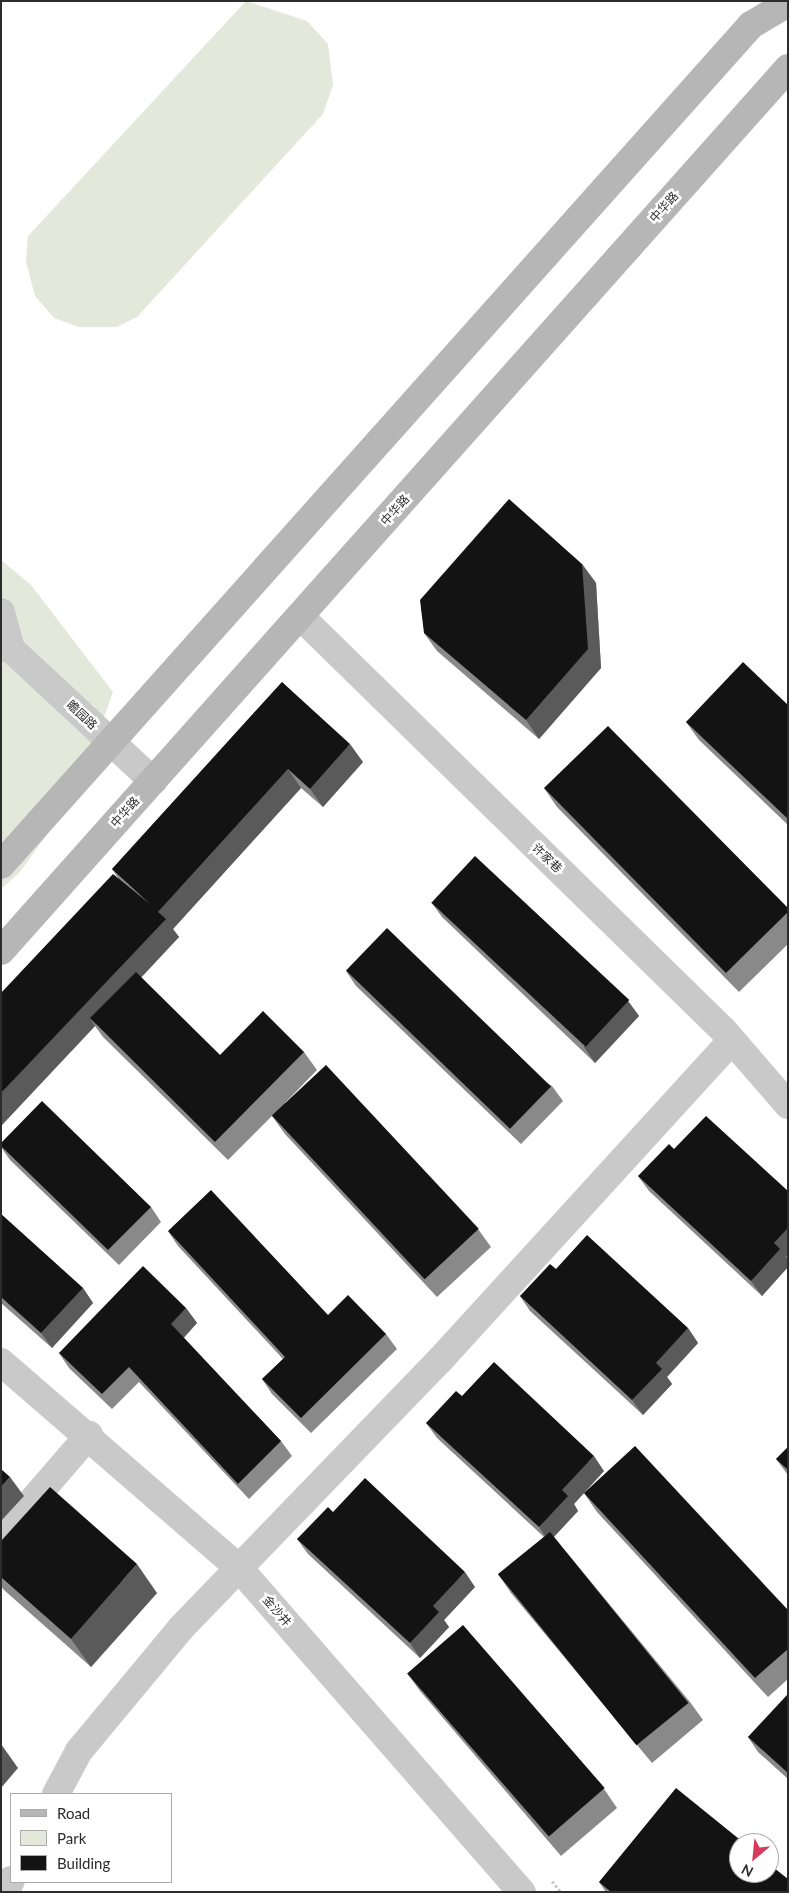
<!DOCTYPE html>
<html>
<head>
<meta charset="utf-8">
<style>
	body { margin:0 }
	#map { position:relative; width:789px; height:1893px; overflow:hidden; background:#fff; font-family:Lato,"Noto Sans SC",sans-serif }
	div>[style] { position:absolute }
	.green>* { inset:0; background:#e4e8da }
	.path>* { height:3px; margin-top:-1.5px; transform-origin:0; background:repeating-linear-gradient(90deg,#c9c9c9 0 2.5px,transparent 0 5px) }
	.minor>* { height:28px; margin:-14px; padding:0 14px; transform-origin:14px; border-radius:14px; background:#c9c9c9 }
	.secondary>* { height:28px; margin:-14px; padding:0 14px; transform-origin:14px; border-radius:14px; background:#b6b6b6 }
	.wall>* { inset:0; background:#898989 }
	.shaded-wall>* { inset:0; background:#5a5a5a }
	.building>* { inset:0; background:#131313; transform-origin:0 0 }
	span { translate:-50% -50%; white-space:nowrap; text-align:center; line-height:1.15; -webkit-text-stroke:5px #fff; paint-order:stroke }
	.street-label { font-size:12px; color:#2c2c2c }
	.frame { position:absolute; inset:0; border:2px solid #2c2c2c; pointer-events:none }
	.legend { position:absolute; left:10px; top:1793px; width:162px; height:90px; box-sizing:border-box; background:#fff; border:1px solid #ababab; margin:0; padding:6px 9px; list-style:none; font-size:15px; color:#2c2c2c }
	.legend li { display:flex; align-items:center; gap:10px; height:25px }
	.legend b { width:25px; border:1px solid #ababab }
	.north { position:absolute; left:729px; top:1833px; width:50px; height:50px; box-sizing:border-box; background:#fff; border:1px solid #ababab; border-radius:50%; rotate:208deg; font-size:14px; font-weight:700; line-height:20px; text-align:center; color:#2c2c2c }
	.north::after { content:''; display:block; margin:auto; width:18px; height:22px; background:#d63a5a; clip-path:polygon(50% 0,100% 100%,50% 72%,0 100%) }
</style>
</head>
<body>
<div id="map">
	<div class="green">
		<div style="clip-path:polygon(246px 1px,307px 21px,328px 44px,333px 85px,323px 114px,137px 317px,117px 327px,79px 327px,54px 318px,35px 296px,26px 262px,28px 236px)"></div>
		<div style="clip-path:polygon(1px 560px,31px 585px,113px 692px,77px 792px,20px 872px,1px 889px)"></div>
	</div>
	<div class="path">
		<div style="left:552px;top:1881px;width:14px;rotate:51deg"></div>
	</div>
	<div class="minor">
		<div style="left:1px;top:612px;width:38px;rotate:75deg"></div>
		<div style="left:301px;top:617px;width:592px;rotate:44.38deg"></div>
		<div style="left:724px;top:1031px;width:98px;rotate:49.1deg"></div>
		<div style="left:1px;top:647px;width:10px;rotate:11deg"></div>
		<div style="left:11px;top:649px;width:194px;rotate:42.9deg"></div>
		<div style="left:1px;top:1362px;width:313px;rotate:40.9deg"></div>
		<div style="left:238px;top:1567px;width:432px;rotate:48.9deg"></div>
		<div style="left:1px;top:1537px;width:135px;rotate:-49.2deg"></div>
		<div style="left:56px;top:1794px;width:49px;rotate:-61.9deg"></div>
		<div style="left:79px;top:1751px;width:160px;rotate:-50.3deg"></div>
		<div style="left:181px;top:1628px;width:373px;rotate:-46deg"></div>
		<div style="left:440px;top:1360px;width:433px;rotate:-47.6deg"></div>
		<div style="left:6px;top:1892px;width:13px;rotate:-67deg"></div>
	</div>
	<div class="secondary">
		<div style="left:1px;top:865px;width:1126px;rotate:-48.24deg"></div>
		<div style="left:751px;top:25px;width:43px;rotate:-30.7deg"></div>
		<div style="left:1px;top:951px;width:1183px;rotate:-48.29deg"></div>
	</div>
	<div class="wall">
		<div style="clip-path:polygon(582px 564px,596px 583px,601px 668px,539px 739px,437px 651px,424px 633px)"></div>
		<div style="clip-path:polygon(282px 682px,363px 762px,323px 807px,301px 788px,173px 929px,179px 937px,141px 978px,220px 1055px,304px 1052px,317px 1070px,285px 1103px,478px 1229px,491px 1247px,437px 1297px,285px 1134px,272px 1116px,228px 1160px,103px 1037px,95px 1026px,1px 1126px,118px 878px,112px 869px)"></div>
		<div style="clip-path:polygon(788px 705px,788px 825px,699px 740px,686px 722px)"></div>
		<div style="clip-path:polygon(544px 788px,788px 908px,788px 944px,739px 992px,557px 807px)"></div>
		<div style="clip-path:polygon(431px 902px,628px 1001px,639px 1016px,595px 1063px,442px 917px)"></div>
		<div style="clip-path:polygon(346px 971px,552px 1086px,563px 1101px,521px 1144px,356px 986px)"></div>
		<div style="clip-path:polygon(1px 1143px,151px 1207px,161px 1222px,119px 1265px,10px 1160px,1px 1147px)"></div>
		<div style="clip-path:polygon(674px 1149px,788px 1191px,788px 1255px,786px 1257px,788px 1259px,788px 1267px,762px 1296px,649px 1191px,638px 1176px)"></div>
		<div style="clip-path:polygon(1px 1214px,83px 1288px,93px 1303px,52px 1348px,1px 1303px)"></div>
		<div style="clip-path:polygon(168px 1231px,328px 1315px,386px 1334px,397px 1349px,311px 1433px,272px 1394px,262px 1379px,283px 1359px,178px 1246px)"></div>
		<div style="clip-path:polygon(556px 1269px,688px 1328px,698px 1343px,667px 1377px,672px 1384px,643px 1415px,530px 1311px,520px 1296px)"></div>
		<div style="clip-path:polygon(186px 1308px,197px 1323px,184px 1338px,281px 1441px,292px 1456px,249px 1499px,139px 1382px,112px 1409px,69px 1368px,59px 1353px)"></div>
		<div style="clip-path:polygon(462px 1396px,604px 1471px,574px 1504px,578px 1511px,554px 1537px,690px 1702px,703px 1720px,652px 1763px,511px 1593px,498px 1574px,544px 1537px,437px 1438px,426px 1423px)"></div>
		<div style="clip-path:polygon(788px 1447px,788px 1475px,776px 1459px)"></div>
		<div style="clip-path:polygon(584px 1493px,788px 1610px,788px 1679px,768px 1697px,597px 1512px)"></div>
		<div style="clip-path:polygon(333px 1512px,475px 1587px,444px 1620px,449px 1627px,420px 1658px,308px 1554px,297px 1539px)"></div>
		<div style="clip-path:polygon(1px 1541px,157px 1593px,91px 1667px,4px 1590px,1px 1586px)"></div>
		<div style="clip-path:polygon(407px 1673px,604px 1789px,617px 1808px,561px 1856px,420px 1691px)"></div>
		<div style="clip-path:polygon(788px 1694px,788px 1779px,758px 1752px,748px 1737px)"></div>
		<div style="clip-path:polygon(599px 1882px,788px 1892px,606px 1892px)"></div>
	</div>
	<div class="shaded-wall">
		<div style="clip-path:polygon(582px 564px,596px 583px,601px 668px,539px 739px,526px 720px)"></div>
		<div style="clip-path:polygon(350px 744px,363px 762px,323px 807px,310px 789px)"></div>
		<div style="clip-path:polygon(288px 769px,301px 788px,173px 929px,179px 937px,96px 1025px,90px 1018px,95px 1026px,1px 1126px,1px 1093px,158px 912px)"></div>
		<div style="clip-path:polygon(628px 1001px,639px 1016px,595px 1063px,584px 1047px)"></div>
		<div style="clip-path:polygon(788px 1228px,788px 1255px,786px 1257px,788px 1259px,788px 1267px,762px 1296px,751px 1281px,774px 1243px)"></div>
		<div style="clip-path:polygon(83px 1288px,93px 1303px,52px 1348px,41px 1333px)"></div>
		<div style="clip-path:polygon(186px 1308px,197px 1323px,182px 1339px,171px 1324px)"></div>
		<div style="clip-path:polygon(688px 1328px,698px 1343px,667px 1377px,672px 1384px,643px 1415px,632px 1400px,656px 1363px)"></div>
		<div style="clip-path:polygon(594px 1456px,604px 1471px,574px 1504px,578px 1511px,549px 1542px,539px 1527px,562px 1490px)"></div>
		<div style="clip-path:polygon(10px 1477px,24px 1496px,1px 1521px,1px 1487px)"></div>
		<div style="clip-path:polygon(137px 1564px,157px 1593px,91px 1667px,71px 1639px)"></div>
		<div style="clip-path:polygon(465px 1572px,475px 1587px,444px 1620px,449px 1627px,420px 1658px,410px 1643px,433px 1606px)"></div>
		<div style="clip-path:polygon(1px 1744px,18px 1768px,1px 1788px)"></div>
	</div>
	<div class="building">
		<div style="clip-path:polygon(509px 499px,582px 564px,588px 649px,526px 720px,424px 633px,420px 600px)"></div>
		<div style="clip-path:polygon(743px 662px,788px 705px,788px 819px,686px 722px)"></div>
		<div style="clip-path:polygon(282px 682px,350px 744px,310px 789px,288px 769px,158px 912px,166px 919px,1px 1093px,1px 993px,113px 874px,150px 904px,112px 869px)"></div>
		<div style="clip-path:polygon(608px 726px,788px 908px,788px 912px,726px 973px,544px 788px)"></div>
		<div style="left:475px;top:856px;width:211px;height:64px;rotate:43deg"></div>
		<div style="left:387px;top:928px;width:228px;height:59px;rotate:44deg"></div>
		<div style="clip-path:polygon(136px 972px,220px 1055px,263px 1011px,304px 1052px,215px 1142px,90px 1018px)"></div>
		<div style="left:326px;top:1065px;width:224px;height:74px;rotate:47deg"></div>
		<div style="clip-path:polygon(42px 1101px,151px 1207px,108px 1250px,1px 1146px,1px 1143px)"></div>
		<div style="clip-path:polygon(706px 1116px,788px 1191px,788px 1228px,774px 1243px,780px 1249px,751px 1281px,638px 1176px,669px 1144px,674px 1149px)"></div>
		<div style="clip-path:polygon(211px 1190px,328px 1315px,348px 1295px,386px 1334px,301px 1418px,262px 1379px,285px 1357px,168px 1231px)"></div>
		<div style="clip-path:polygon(1px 1214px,83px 1288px,41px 1333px,1px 1297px)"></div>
		<div style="clip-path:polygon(587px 1235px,688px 1328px,656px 1363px,662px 1369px,632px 1400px,520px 1296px,550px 1264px,556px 1269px)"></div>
		<div style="clip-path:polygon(143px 1266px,186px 1308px,171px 1324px,281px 1441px,238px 1484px,129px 1367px,102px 1394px,59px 1353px)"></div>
		<div style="clip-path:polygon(494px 1362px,594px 1456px,562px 1490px,568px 1496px,539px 1527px,426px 1423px,456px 1391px,462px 1396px)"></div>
		<div style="clip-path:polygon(635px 1446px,788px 1610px,788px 1649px,755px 1678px,584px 1493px)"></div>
		<div style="clip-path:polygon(788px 1447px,788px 1470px,776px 1459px)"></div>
		<div style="clip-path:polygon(1px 1469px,10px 1477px,1px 1487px)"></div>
		<div style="clip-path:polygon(365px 1478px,465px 1572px,433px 1606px,439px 1612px,410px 1643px,297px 1539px,328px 1507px,333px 1512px)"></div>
		<div style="clip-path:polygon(50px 1487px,137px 1564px,71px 1639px,1px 1577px,1px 1541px)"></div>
		<div style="left:550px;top:1532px;width:220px;height:67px;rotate:51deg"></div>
		<div style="left:463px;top:1625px;width:216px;height:74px;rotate:49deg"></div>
		<div style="clip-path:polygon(788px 1694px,788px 1773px,748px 1737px)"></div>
		<div style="clip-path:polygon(676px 1788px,744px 1843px,739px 1843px,739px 1873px,769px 1873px,769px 1864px,788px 1879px,788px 1892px,611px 1892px,599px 1882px)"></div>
	</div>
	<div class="street-label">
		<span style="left:664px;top:207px;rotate:-48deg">中华路</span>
		<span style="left:395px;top:510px;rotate:-48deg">中华路</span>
		<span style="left:82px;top:715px;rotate:43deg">瞻园路</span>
		<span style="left:125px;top:812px;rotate:-48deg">中华路</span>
		<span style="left:547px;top:858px;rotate:44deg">许家巷</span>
		<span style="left:277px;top:1611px;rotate:49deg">金沙井</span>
	</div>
	<div class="frame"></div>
	<ul class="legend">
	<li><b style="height:6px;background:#b6b6b6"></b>Road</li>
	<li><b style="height:14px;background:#e4e8da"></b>Park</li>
	<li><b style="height:14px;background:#131313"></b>Building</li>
	</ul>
	<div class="north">N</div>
</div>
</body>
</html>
